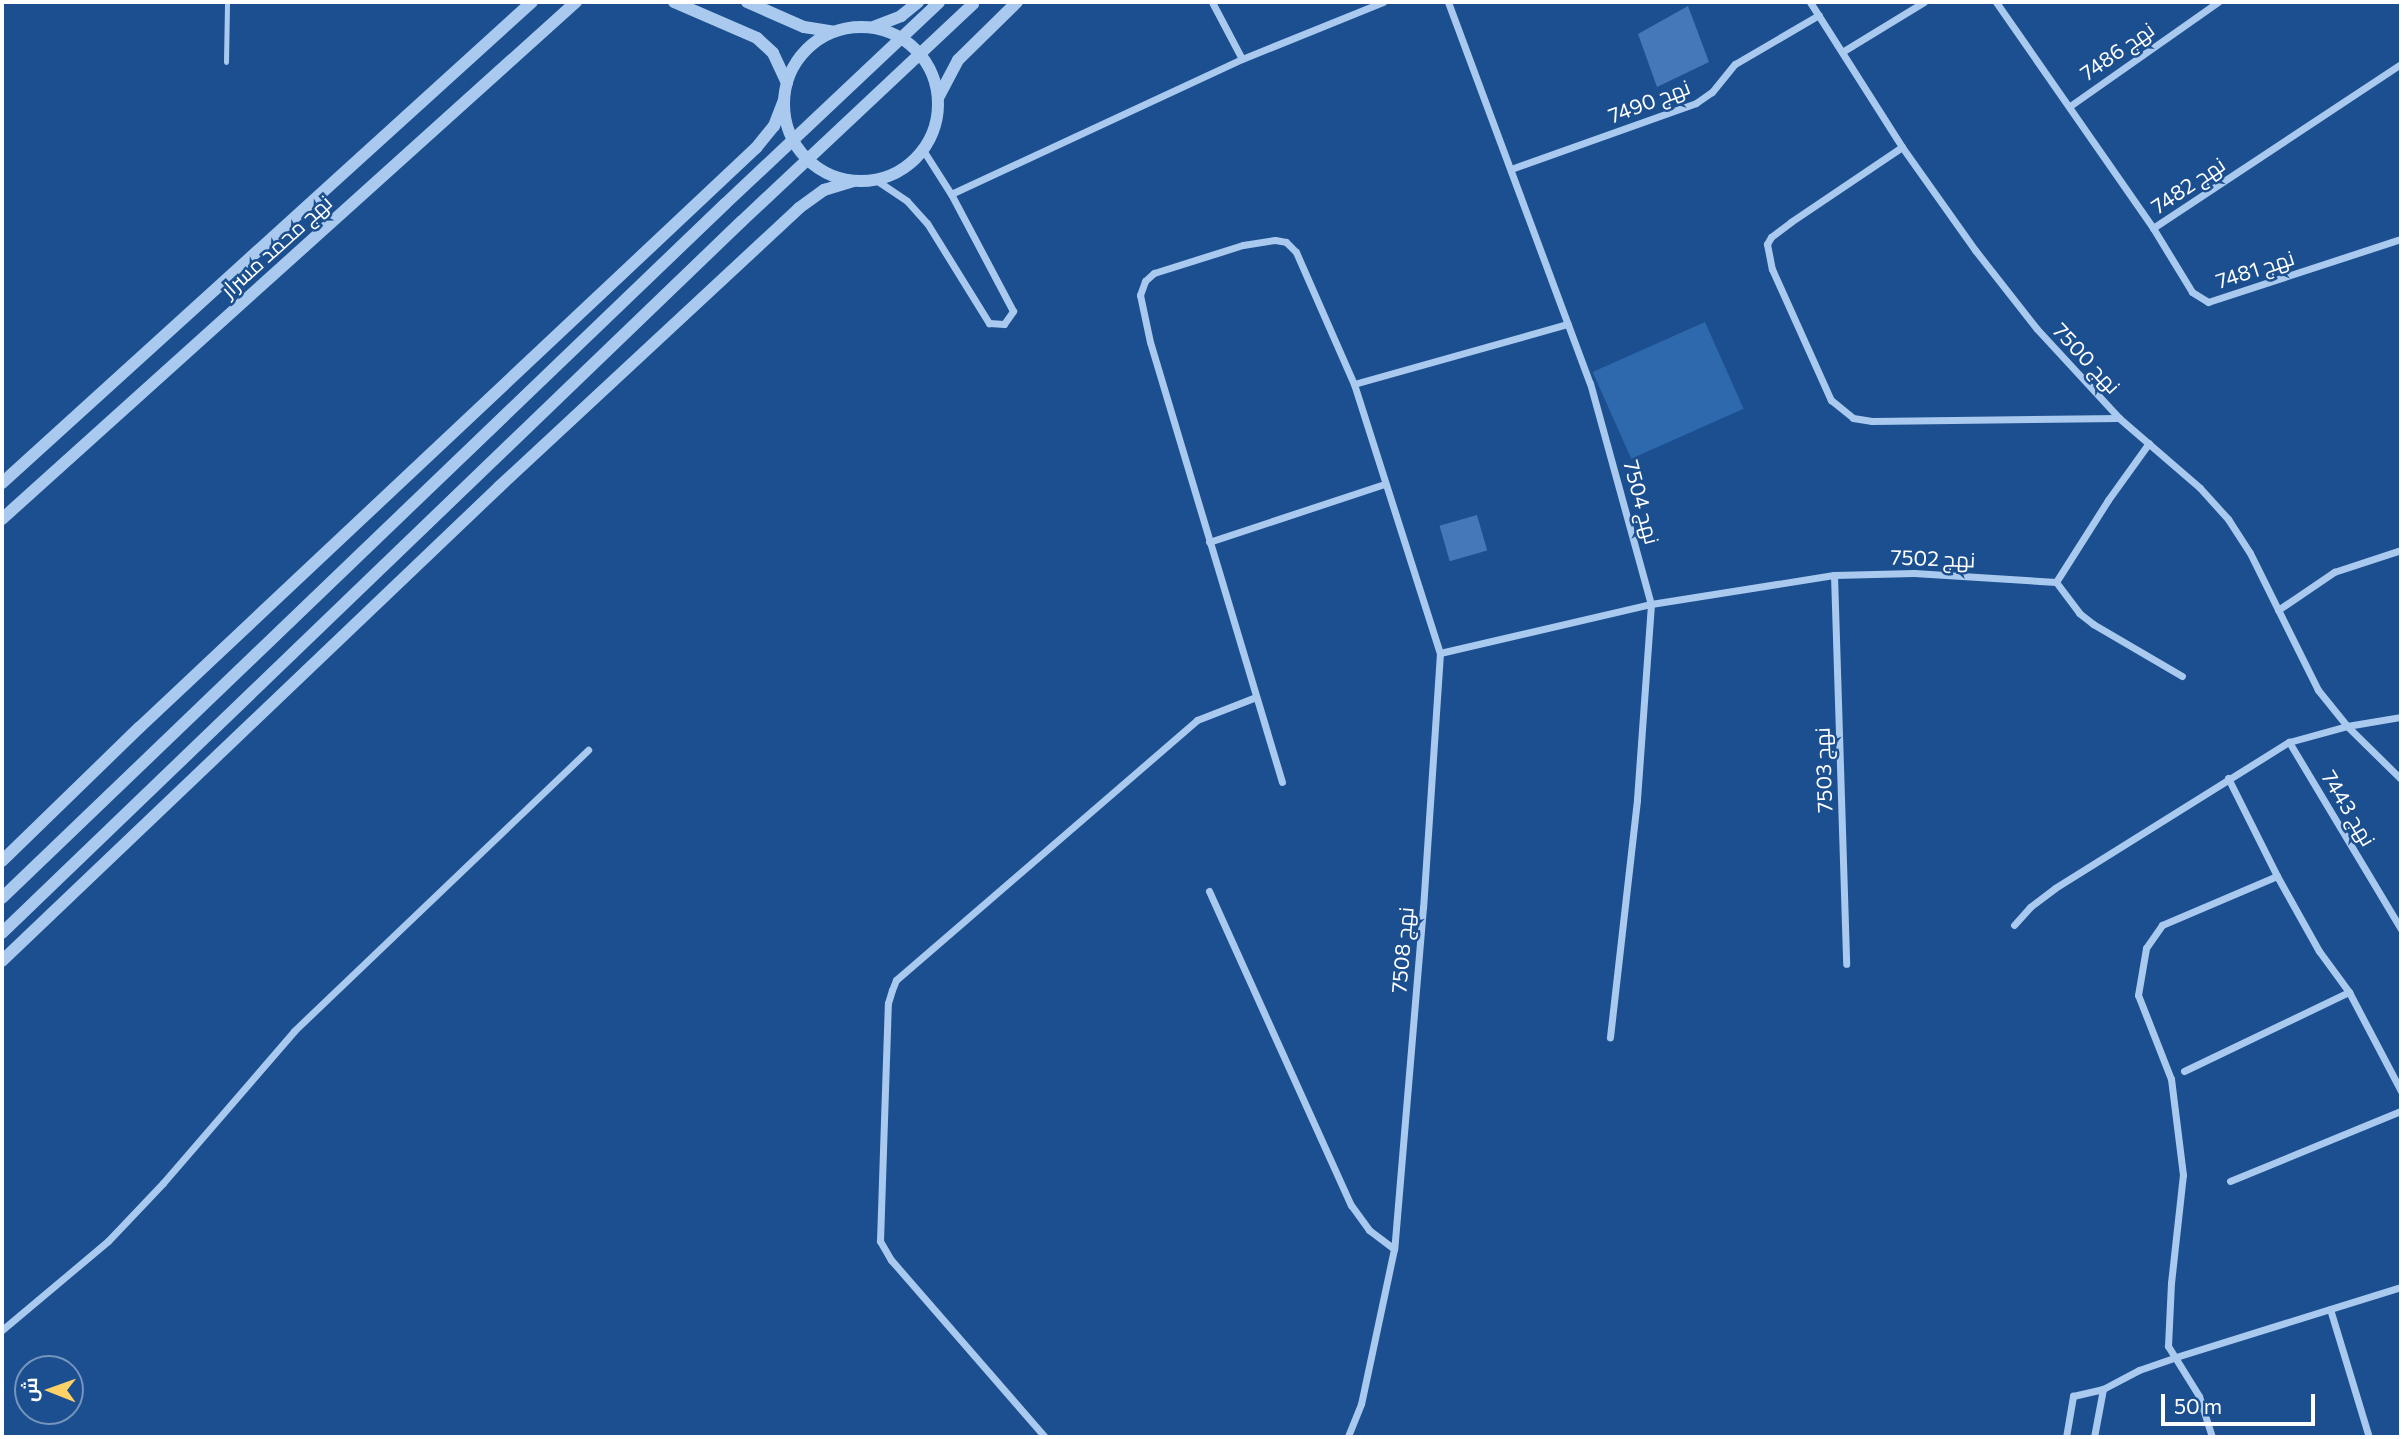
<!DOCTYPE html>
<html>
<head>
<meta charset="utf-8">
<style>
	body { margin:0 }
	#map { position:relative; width:2403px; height:1439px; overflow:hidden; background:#1b4f8f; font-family:Commissioner,Cairo,sans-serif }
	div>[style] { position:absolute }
	.green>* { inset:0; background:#2e69ad; transform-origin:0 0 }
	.building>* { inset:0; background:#4478b7; transform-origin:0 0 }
	.service>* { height:5px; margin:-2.5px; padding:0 2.5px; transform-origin:2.5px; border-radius:2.5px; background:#a9c9ee }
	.minor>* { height:7px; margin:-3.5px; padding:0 3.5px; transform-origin:3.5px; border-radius:3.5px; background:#a9c9ee }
	.tertiary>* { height:12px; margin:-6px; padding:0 6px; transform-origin:6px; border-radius:6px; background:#a9c9ee }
	.tertiary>.ring { margin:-6px; padding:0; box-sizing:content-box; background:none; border:12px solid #a9c9ee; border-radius:50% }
	.tertiary-bridge>* { height:12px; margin:-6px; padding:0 6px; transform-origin:6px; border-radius:6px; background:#a9c9ee }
	span { translate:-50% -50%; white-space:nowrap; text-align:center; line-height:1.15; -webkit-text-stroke:5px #1b4f8f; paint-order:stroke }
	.street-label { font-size:21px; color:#fff }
	.frame { position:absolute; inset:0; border:4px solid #fff; pointer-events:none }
	.north { position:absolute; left:14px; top:1355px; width:70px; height:70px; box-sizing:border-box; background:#1b4f8f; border:2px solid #7695bc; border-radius:50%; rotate:271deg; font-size:19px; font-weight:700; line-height:28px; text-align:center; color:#fff }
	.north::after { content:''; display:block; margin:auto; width:24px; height:32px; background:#ffd166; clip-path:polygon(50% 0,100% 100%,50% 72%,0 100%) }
	.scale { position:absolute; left:2161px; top:1394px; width:154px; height:32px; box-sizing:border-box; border:4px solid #fff; border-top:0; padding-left:9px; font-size:21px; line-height:24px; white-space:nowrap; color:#fff; -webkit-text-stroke:5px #1b4f8f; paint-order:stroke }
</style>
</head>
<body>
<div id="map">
	<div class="green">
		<div style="left:1705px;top:322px;width:95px;height:123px;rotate:66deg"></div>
	</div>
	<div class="building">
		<div style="clip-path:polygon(1688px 6px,1709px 62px,1657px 87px,1638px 34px)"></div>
		<div style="left:1477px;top:515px;width:37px;height:39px;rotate:74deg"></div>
	</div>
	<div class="service">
		<div style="left:226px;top:62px;width:60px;rotate:-89deg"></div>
	</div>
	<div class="minor">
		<div style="left:1212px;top:2px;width:64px;rotate:62.2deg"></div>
		<div style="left:1448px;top:2px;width:407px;rotate:69.6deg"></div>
		<div style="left:1590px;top:383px;width:229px;rotate:74.6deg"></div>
		<div style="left:1651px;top:604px;width:196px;rotate:94.1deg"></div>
		<div style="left:1637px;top:800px;width:239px;rotate:96.5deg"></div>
		<div style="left:1810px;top:2px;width:172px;rotate:57.6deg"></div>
		<div style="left:1902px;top:147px;width:126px;rotate:54.7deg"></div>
		<div style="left:1975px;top:250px;width:100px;rotate:51.9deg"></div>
		<div style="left:2037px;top:329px;width:121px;rotate:47.3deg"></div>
		<div style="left:2119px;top:418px;width:107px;rotate:40.8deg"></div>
		<div style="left:2200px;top:488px;width:42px;rotate:47.9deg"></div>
		<div style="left:2228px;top:519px;width:40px;rotate:57.1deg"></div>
		<div style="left:2250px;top:553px;width:153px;rotate:63.6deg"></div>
		<div style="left:2318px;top:690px;width:46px;rotate:51.1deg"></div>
		<div style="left:2347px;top:726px;width:76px;rotate:44.5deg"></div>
		<div style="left:1996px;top:2px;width:275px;rotate:55.2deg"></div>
		<div style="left:2153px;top:228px;width:297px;rotate:-33.5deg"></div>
		<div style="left:1842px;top:52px;width:96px;rotate:-31.4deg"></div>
		<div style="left:2070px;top:106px;width:181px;rotate:-35.1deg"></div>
		<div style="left:1902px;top:147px;width:134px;rotate:146deg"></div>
		<div style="left:1791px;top:222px;width:25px;rotate:143deg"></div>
		<div style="left:1771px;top:237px;width:8px;rotate:120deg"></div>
		<div style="left:1767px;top:244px;width:25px;rotate:79deg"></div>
		<div style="left:1772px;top:269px;width:144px;rotate:65.8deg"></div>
		<div style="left:1831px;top:400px;width:28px;rotate:39deg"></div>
		<div style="left:1853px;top:418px;width:19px;rotate:9deg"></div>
		<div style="left:1872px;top:421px;width:247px;rotate:-0.7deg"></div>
		<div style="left:1511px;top:169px;width:196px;rotate:-19.6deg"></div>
		<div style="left:1696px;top:103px;width:19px;rotate:-35deg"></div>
		<div style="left:1712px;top:92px;width:36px;rotate:-51deg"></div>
		<div style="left:1735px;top:64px;width:97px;rotate:-30.3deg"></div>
		<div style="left:876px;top:180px;width:37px;rotate:34deg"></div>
		<div style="left:907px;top:201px;width:30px;rotate:48deg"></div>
		<div style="left:927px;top:223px;width:118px;rotate:58.2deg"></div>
		<div style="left:989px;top:323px;width:15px;rotate:4deg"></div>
		<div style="left:1004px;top:324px;width:16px;rotate:-55deg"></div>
		<div style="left:1013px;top:311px;width:132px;rotate:-117.9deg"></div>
		<div style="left:951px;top:194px;width:52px;rotate:-122.5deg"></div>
		<div style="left:951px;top:194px;width:321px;rotate:-24.9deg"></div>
		<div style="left:1242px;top:59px;width:152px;rotate:-22deg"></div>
		<div style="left:2153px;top:228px;width:75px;rotate:58.6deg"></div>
		<div style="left:2192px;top:292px;width:19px;rotate:32deg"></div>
		<div style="left:2208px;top:302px;width:203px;rotate:-18.1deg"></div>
		<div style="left:1354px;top:384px;width:222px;rotate:-15.7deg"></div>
		<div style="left:1209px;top:542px;width:184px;rotate:-18.3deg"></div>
		<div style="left:1834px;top:575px;width:389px;rotate:88.2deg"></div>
		<div style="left:2056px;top:582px;width:97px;rotate:-57.6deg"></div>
		<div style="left:2108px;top:500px;width:70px;rotate:-54.3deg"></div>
		<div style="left:2278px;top:610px;width:68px;rotate:-34.2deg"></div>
		<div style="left:2334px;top:572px;width:71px;rotate:-18.2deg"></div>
		<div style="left:1440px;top:653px;width:217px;rotate:-13.1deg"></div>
		<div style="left:1651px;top:604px;width:185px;rotate:-9deg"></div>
		<div style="left:1834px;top:575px;width:80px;rotate:-1.4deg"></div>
		<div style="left:1914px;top:573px;width:142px;rotate:3.6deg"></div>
		<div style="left:2056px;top:582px;width:39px;rotate:53deg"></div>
		<div style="left:2079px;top:613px;width:18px;rotate:38deg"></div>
		<div style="left:2093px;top:624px;width:103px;rotate:30.3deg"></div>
		<div style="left:2289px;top:742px;width:218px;rotate:59.1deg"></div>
		<div style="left:2228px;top:778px;width:110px;rotate:63.4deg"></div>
		<div style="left:2277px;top:876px;width:86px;rotate:60.8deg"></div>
		<div style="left:2319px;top:951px;width:51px;rotate:53.8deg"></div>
		<div style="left:2349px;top:992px;width:112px;rotate:62.3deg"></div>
		<div style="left:1282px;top:782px;width:459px;rotate:-106.7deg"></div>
		<div style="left:1150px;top:342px;width:48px;rotate:-102deg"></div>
		<div style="left:1140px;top:295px;width:15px;rotate:-70deg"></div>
		<div style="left:1145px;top:281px;width:12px;rotate:-42deg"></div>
		<div style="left:1154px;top:273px;width:93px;rotate:-17.5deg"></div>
		<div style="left:1243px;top:245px;width:32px;rotate:-9deg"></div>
		<div style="left:1275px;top:240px;width:11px;rotate:10deg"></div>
		<div style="left:1286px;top:242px;width:14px;rotate:45deg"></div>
		<div style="left:1296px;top:252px;width:144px;rotate:66.3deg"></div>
		<div style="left:1354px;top:384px;width:282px;rotate:72.3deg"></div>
		<div style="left:1440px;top:653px;width:255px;rotate:93.8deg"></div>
		<div style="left:1423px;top:907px;width:343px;rotate:94.8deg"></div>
		<div style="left:1394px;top:1249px;width:158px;rotate:102deg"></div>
		<div style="left:1361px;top:1404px;width:35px;rotate:112deg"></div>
		<div style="left:1209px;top:891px;width:345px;rotate:65.7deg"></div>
		<div style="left:1351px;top:1205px;width:31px;rotate:54deg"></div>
		<div style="left:1369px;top:1230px;width:31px;rotate:37deg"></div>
		<div style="left:2014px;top:925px;width:24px;rotate:-48deg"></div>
		<div style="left:2030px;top:907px;width:31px;rotate:-37deg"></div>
		<div style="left:2055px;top:888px;width:276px;rotate:-32deg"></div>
		<div style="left:2289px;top:742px;width:60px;rotate:-15.4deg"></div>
		<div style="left:2347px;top:726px;width:55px;rotate:-9.5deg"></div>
		<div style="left:2184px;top:1071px;width:183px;rotate:-25.6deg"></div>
		<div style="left:2230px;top:1181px;width:185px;rotate:-22.3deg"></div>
		<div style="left:2330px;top:1309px;width:134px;rotate:73.1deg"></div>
		<div style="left:2px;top:1330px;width:138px;rotate:-40deg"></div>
		<div style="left:108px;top:1241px;width:80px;rotate:-46.5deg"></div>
		<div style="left:163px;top:1183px;width:201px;rotate:-49.2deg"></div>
		<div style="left:294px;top:1031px;width:407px;rotate:-43.7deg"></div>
		<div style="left:1045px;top:1437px;width:235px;rotate:-131deg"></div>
		<div style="left:891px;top:1260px;width:22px;rotate:-120deg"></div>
		<div style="left:880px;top:1241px;width:238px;rotate:-88.1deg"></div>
		<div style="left:888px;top:1003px;width:14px;rotate:-73deg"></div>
		<div style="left:892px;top:990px;width:11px;rotate:-68deg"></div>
		<div style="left:896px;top:980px;width:398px;rotate:-40.8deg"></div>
		<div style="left:1197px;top:720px;width:63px;rotate:-21.3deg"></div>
		<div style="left:2066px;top:1437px;width:42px;rotate:-80.3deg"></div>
		<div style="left:2073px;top:1396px;width:31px;rotate:-13deg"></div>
		<div style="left:2103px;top:1389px;width:41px;rotate:-27.8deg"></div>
		<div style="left:2139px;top:1370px;width:39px;rotate:-19deg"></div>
		<div style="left:2176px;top:1357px;width:236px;rotate:-17.3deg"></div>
		<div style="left:2094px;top:1437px;width:49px;rotate:-79.4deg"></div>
		<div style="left:2212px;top:1437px;width:43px;rotate:-107.6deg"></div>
		<div style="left:2199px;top:1396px;width:59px;rotate:-121.8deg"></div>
		<div style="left:2168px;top:1346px;width:63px;rotate:-87.3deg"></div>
		<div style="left:2171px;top:1283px;width:109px;rotate:-83.7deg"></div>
		<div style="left:2183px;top:1175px;width:97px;rotate:-97.1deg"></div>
		<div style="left:2171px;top:1079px;width:90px;rotate:-111.4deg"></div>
		<div style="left:2138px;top:995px;width:48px;rotate:-80.3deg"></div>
		<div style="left:2146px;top:948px;width:28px;rotate:-55deg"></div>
		<div style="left:2162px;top:925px;width:125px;rotate:-23.1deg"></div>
	</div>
	<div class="tertiary">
		<div style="left:674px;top:2px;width:90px;rotate:23.4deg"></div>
		<div style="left:757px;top:38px;width:22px;rotate:43deg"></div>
		<div style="left:773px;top:53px;width:33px;rotate:65deg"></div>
		<div style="left:747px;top:2px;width:62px;rotate:23.7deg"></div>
		<div style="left:804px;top:27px;width:30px;rotate:9deg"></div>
		<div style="left:873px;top:27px;width:30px;rotate:-21deg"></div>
		<div style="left:901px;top:16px;width:22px;rotate:-39deg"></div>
		<div class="ring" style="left:784px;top:27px;width:142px;height:142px"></div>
		<div style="left:938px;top:98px;width:43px;rotate:-62.2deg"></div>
		<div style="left:958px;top:60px;width:83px;rotate:-44.5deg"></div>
		<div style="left:2px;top:483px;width:716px;rotate:-42.23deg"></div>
		<div style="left:2px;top:519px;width:773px;rotate:-42.01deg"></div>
		<div style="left:2px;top:861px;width:192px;rotate:-44.2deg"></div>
		<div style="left:140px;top:727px;width:845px;rotate:-43.23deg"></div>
		<div style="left:756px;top:148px;width:28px;rotate:-51deg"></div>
		<div style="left:774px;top:126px;width:28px;rotate:-69deg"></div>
		<div style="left:2px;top:898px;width:1002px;rotate:-43.83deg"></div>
		<div style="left:2px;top:933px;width:1027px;rotate:-43.9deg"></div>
		<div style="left:2px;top:961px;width:687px;rotate:-43.64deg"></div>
		<div style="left:499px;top:487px;width:410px;rotate:-42.9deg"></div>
		<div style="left:799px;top:208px;width:31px;rotate:-36deg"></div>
		<div style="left:824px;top:190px;width:30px;rotate:-17deg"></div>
	</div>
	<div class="tertiary-bridge">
		<div style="left:725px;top:204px;width:294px;rotate:-43.3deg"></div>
		<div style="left:742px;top:221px;width:317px;rotate:-43.2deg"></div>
	</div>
	<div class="street-label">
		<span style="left:2117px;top:51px;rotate:-35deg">نهج 7486</span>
		<span style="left:1649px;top:101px;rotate:-21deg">نهج 7490</span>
		<span style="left:2188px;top:185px;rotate:-34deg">نهج 7482</span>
		<span style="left:276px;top:246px;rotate:-42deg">نهج محمد مسرار</span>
		<span style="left:2255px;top:269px;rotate:-18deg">نهج 7481</span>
		<span style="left:2087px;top:358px;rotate:47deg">نهج 7500</span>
		<span style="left:1642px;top:502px;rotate:75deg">نهج 7504</span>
		<span style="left:1933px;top:558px;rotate:2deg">نهج 7502</span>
		<span style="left:1823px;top:770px;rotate:-92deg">نهج 7503</span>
		<span style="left:2349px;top:808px;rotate:59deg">نهج 7443</span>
		<span style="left:1402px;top:950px;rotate:-85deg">نهج 7508</span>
	</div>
	<div class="frame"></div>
	<div class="north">ش</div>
	<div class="scale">50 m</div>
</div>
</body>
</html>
